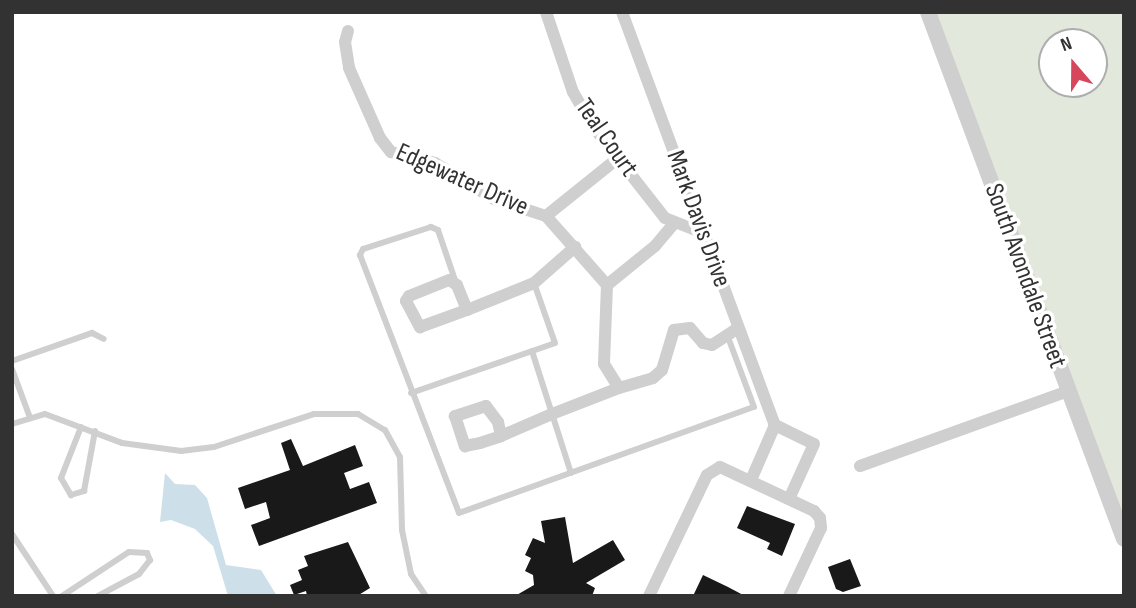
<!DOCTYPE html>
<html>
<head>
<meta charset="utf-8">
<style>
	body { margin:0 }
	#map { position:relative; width:1136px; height:608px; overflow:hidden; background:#fff; font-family:"Sofia Sans Condensed",sans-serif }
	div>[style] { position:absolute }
	.green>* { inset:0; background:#e3e8dc }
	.water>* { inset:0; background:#cde0e9 }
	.building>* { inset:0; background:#191919 }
	.service>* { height:6px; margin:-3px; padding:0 3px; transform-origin:3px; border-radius:3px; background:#cfcfcf }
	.minor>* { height:12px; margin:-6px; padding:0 6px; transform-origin:6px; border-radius:6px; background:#cfcfcf }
	.tertiary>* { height:16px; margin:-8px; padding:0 8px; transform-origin:8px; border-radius:8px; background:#cfcfcf }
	span { translate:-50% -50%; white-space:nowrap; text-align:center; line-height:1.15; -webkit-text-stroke:7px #fff; paint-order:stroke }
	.street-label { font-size:26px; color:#323232 }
	.frame { position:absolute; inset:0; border:14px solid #323232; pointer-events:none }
	.north { position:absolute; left:1038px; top:28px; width:70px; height:70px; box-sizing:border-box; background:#fff; border:2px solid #adadad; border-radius:50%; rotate:340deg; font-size:19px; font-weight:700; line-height:28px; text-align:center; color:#323232 }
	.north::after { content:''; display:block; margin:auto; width:24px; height:32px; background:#d6475c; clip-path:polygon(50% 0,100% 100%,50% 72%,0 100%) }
</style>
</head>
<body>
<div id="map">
	<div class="green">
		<div style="clip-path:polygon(evenodd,935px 12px,1124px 12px,1124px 522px,935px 12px,1052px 42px,1094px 42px,1094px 84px,1052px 84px,1052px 42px)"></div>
	</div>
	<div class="water">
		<div style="clip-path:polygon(165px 473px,175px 484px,195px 485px,207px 498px,226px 565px,261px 570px,277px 596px,228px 596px,213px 546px,195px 529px,171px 520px,160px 522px)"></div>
	</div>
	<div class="building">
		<div style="clip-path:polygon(291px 439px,303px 466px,355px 445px,363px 466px,344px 473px,350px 489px,369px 482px,377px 503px,259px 546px,251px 525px,270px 518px,266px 502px,245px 509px,238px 488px,290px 470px,281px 443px)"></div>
		<div style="clip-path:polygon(747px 506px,795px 524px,782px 556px,767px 549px,770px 543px,737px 528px)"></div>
		<div style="clip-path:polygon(565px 517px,573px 563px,613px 540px,625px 560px,586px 583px,595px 588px,592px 596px,515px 596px,534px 585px,533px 575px,525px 571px,531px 558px,525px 555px,533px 538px,545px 543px,541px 521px)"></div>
		<div style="clip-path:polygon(348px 542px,370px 588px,357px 596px,307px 596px,306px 591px,294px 595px,290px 585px,302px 580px,298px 570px,308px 566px,304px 556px)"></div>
		<div style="clip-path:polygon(850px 559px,861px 586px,843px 592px,836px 589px,828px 567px)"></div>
		<div style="clip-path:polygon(703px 575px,728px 587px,745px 596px,693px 596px)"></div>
	</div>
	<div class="service">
		<div style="left:456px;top:283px;width:56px;rotate:-108.8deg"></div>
		<div style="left:438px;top:230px;width:8px;rotate:-157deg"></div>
		<div style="left:431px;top:227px;width:71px;rotate:162.1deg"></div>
		<div style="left:363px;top:249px;width:7px;rotate:117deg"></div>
		<div style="left:360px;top:255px;width:276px;rotate:69deg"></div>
		<div style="left:459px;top:513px;width:313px;rotate:-19.8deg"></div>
		<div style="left:754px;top:407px;width:75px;rotate:-110.4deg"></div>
		<div style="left:532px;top:351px;width:128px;rotate:72.3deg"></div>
		<div style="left:12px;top:361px;width:85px;rotate:-19.3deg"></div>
		<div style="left:92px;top:333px;width:13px;rotate:27deg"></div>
		<div style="left:12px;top:369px;width:49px;rotate:69.7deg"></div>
		<div style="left:411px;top:393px;width:152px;rotate:-19.1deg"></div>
		<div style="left:555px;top:343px;width:64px;rotate:-109.3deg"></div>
		<div style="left:12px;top:424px;width:34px;rotate:-17deg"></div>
		<div style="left:45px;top:414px;width:82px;rotate:20.6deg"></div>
		<div style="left:122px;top:443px;width:60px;rotate:7.7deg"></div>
		<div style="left:181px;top:451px;width:33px;rotate:-7deg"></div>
		<div style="left:214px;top:447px;width:105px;rotate:-18.3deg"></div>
		<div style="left:314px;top:414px;width:44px"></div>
		<div style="left:358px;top:414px;width:31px;rotate:31deg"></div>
		<div style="left:385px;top:430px;width:31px;rotate:61deg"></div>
		<div style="left:400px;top:457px;width:73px;rotate:88.4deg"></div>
		<div style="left:402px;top:530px;width:45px;rotate:78.4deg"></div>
		<div style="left:411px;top:574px;width:27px;rotate:56deg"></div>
		<div style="left:81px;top:427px;width:55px;rotate:111.4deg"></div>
		<div style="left:61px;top:478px;width:20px;rotate:60deg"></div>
		<div style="left:71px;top:495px;width:14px;rotate:-17deg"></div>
		<div style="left:84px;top:491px;width:61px;rotate:-79.6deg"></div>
		<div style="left:12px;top:534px;width:74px;rotate:56.5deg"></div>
		<div style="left:62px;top:596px;width:80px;rotate:-33.3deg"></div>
		<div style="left:129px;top:552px;width:18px;rotate:3deg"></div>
		<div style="left:147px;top:553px;width:8px;rotate:67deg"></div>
		<div style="left:150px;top:560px;width:18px;rotate:128deg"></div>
		<div style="left:139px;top:574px;width:47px;rotate:151.8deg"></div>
	</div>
	<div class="minor">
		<div style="left:546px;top:12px;width:84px;rotate:71.4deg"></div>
		<div style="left:573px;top:92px;width:38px;rotate:60deg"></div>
		<div style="left:592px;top:125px;width:118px;rotate:51.9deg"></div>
		<div style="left:665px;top:218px;width:41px;rotate:21.5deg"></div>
		<div style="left:622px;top:12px;width:440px;rotate:69.7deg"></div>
		<div style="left:775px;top:425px;width:60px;rotate:113.6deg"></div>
		<div style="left:348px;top:31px;width:11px;rotate:105deg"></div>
		<div style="left:345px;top:42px;width:26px;rotate:81deg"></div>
		<div style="left:349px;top:68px;width:77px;rotate:66.1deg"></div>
		<div style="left:380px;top:138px;width:18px;rotate:52deg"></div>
		<div style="left:391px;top:152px;width:45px;rotate:14deg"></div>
		<div style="left:435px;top:163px;width:69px;rotate:31.4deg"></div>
		<div style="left:494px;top:199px;width:55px;rotate:18.1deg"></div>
		<div style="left:546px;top:216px;width:92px;rotate:48.5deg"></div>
		<div style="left:607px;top:285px;width:79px;rotate:92.2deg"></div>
		<div style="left:604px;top:364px;width:28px;rotate:58deg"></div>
		<div style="left:546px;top:216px;width:91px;rotate:-38.8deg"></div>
		<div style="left:607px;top:285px;width:62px;rotate:-39.1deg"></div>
		<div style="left:655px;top:246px;width:30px;rotate:-50deg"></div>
		<div style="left:467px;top:310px;width:27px;rotate:-112deg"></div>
		<div style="left:457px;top:285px;width:9px;rotate:-148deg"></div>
		<div style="left:449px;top:280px;width:43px;rotate:158.2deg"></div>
		<div style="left:409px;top:296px;width:6px;rotate:121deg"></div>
		<div style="left:406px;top:301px;width:30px;rotate:62deg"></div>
		<div style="left:420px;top:327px;width:50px;rotate:-19.9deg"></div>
		<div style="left:467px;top:310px;width:72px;rotate:-21.9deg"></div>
		<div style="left:534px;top:283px;width:55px;rotate:-41.3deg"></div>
		<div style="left:775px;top:425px;width:43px;rotate:26deg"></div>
		<div style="left:814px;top:444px;width:60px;rotate:114.4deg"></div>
		<div style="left:501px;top:436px;width:14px;rotate:-102deg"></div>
		<div style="left:498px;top:422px;width:20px;rotate:-127deg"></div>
		<div style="left:486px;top:406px;width:33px;rotate:162deg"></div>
		<div style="left:455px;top:416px;width:32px;rotate:72deg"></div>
		<div style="left:465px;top:446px;width:15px;rotate:-11deg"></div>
		<div style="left:480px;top:443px;width:22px;rotate:-18deg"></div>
		<div style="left:501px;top:436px;width:56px;rotate:-23.3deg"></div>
		<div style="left:552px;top:414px;width:72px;rotate:-21.2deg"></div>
		<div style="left:619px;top:388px;width:35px;rotate:-16deg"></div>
		<div style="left:653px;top:378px;width:12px;rotate:-42deg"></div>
		<div style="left:662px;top:370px;width:42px;rotate:-73.3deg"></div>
		<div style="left:674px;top:330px;width:16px;rotate:-7deg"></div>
		<div style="left:690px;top:328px;width:20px;rotate:49deg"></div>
		<div style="left:703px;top:343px;width:9px;rotate:13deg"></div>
		<div style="left:712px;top:345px;width:31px;rotate:-33deg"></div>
		<div style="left:860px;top:466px;width:221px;rotate:-19.8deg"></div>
		<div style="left:649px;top:596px;width:134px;rotate:-64.4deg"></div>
		<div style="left:707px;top:475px;width:15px;rotate:-32deg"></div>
		<div style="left:720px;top:467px;width:104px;rotate:25.1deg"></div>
		<div style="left:814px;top:511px;width:9px;rotate:49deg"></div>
		<div style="left:820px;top:518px;width:10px;rotate:84deg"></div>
		<div style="left:821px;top:528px;width:75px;rotate:115.2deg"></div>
	</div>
	<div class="tertiary">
		<div style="left:928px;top:12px;width:562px;rotate:69.6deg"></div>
	</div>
	<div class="street-label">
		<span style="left:606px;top:138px;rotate:55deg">Teal Court</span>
		<span style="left:462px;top:180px;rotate:24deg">Edgewater Drive</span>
		<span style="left:698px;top:219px;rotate:70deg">Mark Davis Drive</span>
		<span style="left:1025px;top:276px;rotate:70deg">South Avondale Street</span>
	</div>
	<div class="frame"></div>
	<div class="north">N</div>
</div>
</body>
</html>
